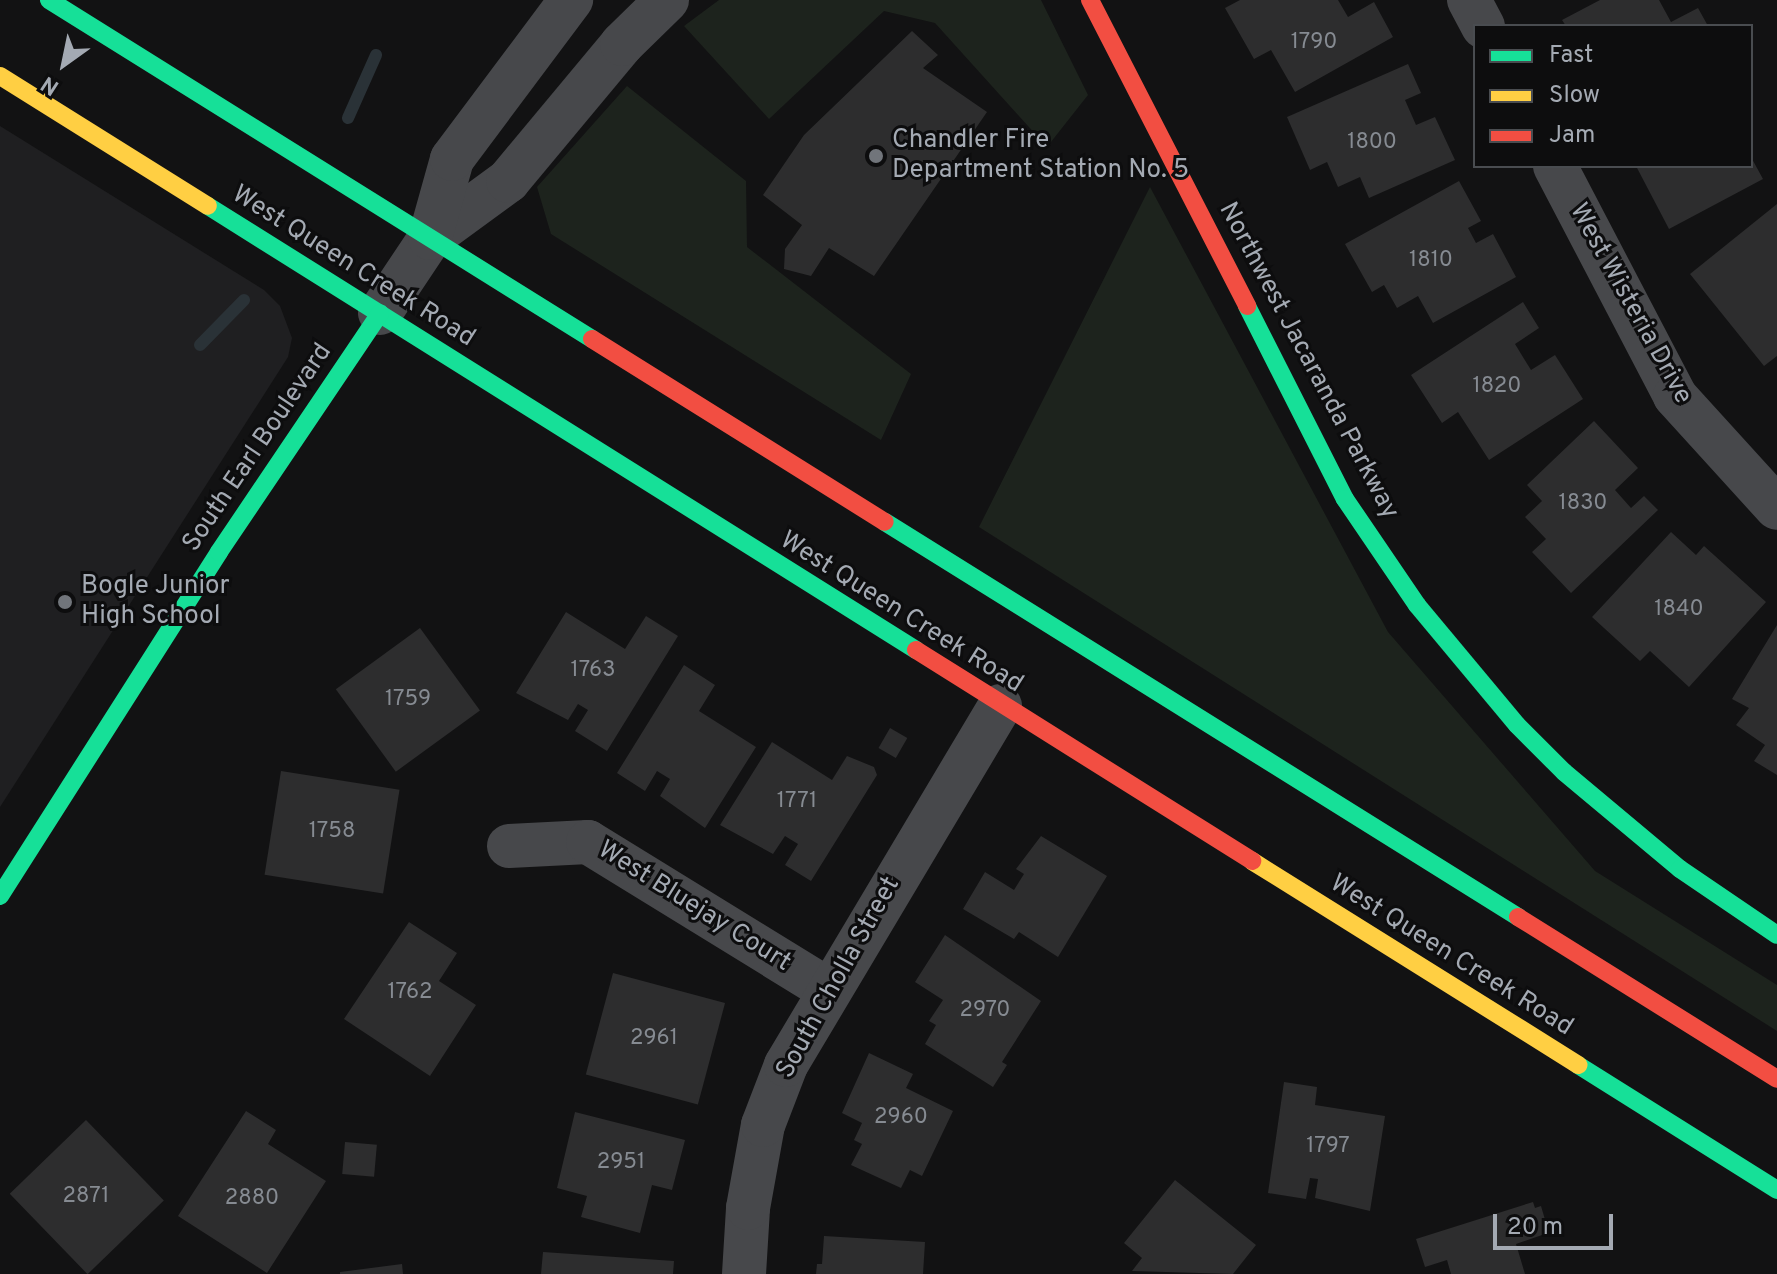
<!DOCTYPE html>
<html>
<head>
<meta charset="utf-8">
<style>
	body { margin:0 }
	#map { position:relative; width:1777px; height:1274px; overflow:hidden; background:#121213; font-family:Overpass,sans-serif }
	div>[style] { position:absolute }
	.built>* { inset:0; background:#1f1f21 }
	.green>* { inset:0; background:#1d231d }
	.stream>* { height:12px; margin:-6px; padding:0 6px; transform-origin:6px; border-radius:6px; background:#2a3237 }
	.building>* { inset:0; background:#2d2d2e; transform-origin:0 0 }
	.street>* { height:44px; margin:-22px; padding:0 22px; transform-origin:22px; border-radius:22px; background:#47484b }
	.fast>* { height:18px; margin:-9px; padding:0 9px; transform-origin:9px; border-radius:9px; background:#16e098 }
	.slow>* { height:18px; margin:-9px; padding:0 9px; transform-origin:9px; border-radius:9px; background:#ffcf43 }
	.jam>* { height:18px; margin:-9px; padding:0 9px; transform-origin:9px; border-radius:9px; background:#f24e42 }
	.dots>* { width:22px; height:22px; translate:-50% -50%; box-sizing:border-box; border:4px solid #0d0d0e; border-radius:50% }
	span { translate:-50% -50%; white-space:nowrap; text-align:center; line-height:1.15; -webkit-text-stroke:6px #0d0d0e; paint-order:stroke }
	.number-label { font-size:22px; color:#868b92 }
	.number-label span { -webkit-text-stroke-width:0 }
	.poi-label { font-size:26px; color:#a4aab3 }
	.left { translate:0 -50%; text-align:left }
	.street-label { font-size:26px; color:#a4aab3 }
	.legend { position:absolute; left:1473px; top:24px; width:280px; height:144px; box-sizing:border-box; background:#0d0d0e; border:2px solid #494c50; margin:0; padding:10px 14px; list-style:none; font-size:24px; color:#a4aab3 }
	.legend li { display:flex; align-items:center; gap:16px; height:40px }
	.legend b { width:40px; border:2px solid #494c50 }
	.north { position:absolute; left:24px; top:24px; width:80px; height:80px; -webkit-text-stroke:6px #0d0d0e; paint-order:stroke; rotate:213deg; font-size:22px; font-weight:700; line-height:32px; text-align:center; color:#a4aab3 }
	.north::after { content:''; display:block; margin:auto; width:28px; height:36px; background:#a4aab3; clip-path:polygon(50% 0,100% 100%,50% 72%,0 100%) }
	.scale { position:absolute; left:1493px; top:1214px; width:120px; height:36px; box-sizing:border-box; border:4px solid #a4aab3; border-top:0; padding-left:10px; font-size:24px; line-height:28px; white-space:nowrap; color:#a4aab3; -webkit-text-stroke:6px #0d0d0e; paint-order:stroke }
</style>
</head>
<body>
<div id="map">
	<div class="built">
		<div style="clip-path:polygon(0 126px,264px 290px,280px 306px,292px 338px,288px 357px,0 807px)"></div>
	</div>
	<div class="green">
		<div style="clip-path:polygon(719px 0,1041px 0,1088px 95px,1047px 147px,935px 23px,884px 11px,769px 119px,684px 26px)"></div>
		<div style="clip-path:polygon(627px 86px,746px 181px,747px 247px,911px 374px,881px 440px,551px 234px,537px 187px)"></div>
		<div style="clip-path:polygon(1150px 187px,1388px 632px,1595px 871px,1777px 985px,1777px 1031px,979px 527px)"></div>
	</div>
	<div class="stream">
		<div style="left:348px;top:118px;width:69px;rotate:-66deg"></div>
		<div style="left:200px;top:345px;width:63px;rotate:-45.6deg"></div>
	</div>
	<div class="building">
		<div style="clip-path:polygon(1240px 0,1338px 0,1348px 17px,1374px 2px,1393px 37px,1295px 92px,1271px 50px,1254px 59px,1225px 8px)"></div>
		<div style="clip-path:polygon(1600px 0,1659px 0,1671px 22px,1698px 8px,1708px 26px,1566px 26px,1562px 20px)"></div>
		<div style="clip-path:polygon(912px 31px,938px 55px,923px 68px,987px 112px,874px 276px,829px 248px,811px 276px,784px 269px,785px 249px,802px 225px,763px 195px,804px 135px)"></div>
		<div style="clip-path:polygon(1408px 64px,1421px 93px,1405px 100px,1416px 125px,1435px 117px,1455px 160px,1369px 198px,1360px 177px,1338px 187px,1327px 162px,1310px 170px,1287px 117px)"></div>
		<div style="clip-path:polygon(1751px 157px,1763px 179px,1669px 229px,1636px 166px,1751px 166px)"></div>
		<div style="clip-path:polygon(1459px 181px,1481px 221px,1468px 228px,1476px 243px,1493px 234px,1516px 277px,1433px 323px,1418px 296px,1397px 308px,1384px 285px,1372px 292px,1345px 244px)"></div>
		<div style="clip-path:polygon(1777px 204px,1777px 356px,1764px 366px,1690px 274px)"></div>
		<div style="clip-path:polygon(1523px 302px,1539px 328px,1515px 344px,1531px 370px,1555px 355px,1583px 399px,1489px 460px,1458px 412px,1442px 423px,1411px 375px)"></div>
		<div style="clip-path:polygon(1594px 421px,1638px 468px,1615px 490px,1631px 508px,1644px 496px,1658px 510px,1571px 593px,1532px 552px,1546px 539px,1525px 517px,1542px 501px,1527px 485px)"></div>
		<div style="clip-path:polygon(1671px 532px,1696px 555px,1704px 546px,1766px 602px,1689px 687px,1650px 651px,1640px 661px,1592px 617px)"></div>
		<div style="clip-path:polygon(566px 612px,625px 649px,646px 616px,678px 636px,607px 751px,575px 731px,588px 710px,578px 704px,568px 720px,516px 693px)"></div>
		<div style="clip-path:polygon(1777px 625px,1777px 775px,1754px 761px,1765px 745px,1736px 725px,1749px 708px,1732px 699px)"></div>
		<div style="left:420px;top:628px;width:102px;height:104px;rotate:54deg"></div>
		<div style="clip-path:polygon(684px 665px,715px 685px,699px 711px,756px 747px,705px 828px,660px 796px,670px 779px,657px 771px,645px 791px,617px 773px)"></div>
		<div style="left:890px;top:728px;width:20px;height:23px;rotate:30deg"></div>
		<div style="clip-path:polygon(772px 742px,832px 780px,847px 756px,874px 767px,877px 775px,811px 881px,785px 865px,798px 844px,785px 836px,773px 854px,720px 825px)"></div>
		<div style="left:281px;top:771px;width:120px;height:105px;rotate:9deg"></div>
		<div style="clip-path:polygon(1041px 836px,1107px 876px,1058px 957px,1019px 932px,1014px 939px,963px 909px,985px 872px,1014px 890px,1024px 874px,1016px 869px)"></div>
		<div style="clip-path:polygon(409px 922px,457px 953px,439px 981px,476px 1005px,430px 1076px,344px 1019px)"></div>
		<div style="clip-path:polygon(945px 935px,1041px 1001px,1002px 1062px,1007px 1065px,993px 1087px,925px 1044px,936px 1025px,929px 1021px,943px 1000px,915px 982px)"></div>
		<div style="left:613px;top:973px;width:116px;height:105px;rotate:15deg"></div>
		<div style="clip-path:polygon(869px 1053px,913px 1074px,906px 1088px,953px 1111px,922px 1176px,910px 1170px,901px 1188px,851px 1165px,862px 1144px,854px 1140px,862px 1123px,842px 1113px)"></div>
		<div style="clip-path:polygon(1284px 1082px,1317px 1087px,1315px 1105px,1385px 1116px,1370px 1211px,1315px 1198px,1318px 1179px,1310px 1178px,1306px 1199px,1268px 1193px)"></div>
		<div style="clip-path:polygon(246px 1111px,276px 1130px,268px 1144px,326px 1181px,267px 1273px,178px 1216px)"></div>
		<div style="clip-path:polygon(575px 1112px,685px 1140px,672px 1190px,652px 1185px,640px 1233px,581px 1217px,587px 1196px,557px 1188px)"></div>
		<div style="left:86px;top:1120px;width:112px;height:106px;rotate:46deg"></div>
		<div style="left:345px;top:1142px;width:32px;height:32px;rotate:5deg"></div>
		<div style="clip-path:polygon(1175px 1180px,1256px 1245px,1233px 1274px,1132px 1271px,1142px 1258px,1124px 1243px)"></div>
		<div style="clip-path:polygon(1533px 1202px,1535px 1208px,1541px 1206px,1546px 1223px,1545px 1234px,1516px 1244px,1525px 1274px,1451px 1274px,1447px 1260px,1425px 1267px,1416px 1239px)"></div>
		<div style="clip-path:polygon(824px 1236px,925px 1242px,923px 1274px,816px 1274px,817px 1264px,822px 1264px)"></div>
		<div style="clip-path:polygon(543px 1252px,674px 1261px,673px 1274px,541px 1274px)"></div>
		<div style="clip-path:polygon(402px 1264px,403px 1274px,340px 1274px,340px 1272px)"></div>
	</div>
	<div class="street">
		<div style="left:1469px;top:0;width:30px;rotate:62deg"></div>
		<div style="left:1555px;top:166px;width:259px;rotate:62.4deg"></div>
		<div style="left:1675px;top:396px;width:151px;rotate:47.7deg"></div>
		<div style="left:430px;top:238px;width:97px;rotate:-36.2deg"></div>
		<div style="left:508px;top:181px;width:178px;rotate:-50.2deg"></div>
		<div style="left:622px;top:44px;width:63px;rotate:-44.4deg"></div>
		<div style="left:380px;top:313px;width:90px;rotate:-56.3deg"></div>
		<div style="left:430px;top:238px;width:82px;rotate:-74.4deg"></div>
		<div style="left:452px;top:159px;width:199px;rotate:-53.2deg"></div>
		<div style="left:509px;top:846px;width:79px;rotate:-2.9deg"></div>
		<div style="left:588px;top:842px;width:281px;rotate:31.6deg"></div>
		<div style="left:744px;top:1274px;width:66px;rotate:-86.5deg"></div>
		<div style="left:748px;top:1208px;width:84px;rotate:-79.8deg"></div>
		<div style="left:763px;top:1125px;width:64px;rotate:-69deg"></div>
		<div style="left:786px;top:1065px;width:418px;rotate:-59.2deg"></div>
	</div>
	<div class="fast">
		<div style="left:49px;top:0;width:640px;rotate:31.98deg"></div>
		<div style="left:208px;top:206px;width:836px;rotate:32.09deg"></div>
		<div style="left:1247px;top:306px;width:216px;rotate:63.1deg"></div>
		<div style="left:1345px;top:499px;width:128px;rotate:55.8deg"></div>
		<div style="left:1417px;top:605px;width:156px;rotate:50.2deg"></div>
		<div style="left:1517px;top:725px;width:66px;rotate:45deg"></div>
		<div style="left:1564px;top:772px;width:151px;rotate:39.9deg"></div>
		<div style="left:1680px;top:869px;width:117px;rotate:34.2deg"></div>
		<div style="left:885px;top:522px;width:746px;rotate:31.96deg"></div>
		<div style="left:0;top:896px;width:408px;rotate:-57.5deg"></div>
		<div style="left:219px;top:552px;width:288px;rotate:-56deg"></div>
		<div style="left:1578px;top:1065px;width:235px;rotate:32.1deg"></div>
	</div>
	<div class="slow">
		<div style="left:0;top:76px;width:245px;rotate:32deg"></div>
		<div style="left:1252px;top:861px;width:385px;rotate:32deg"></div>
	</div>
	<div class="jam">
		<div style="left:1090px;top:0;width:344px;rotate:62.8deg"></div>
		<div style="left:592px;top:339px;width:345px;rotate:32deg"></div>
		<div style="left:916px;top:650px;width:397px;rotate:32.1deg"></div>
		<div style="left:1518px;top:917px;width:305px;rotate:32deg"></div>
	</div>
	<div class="dots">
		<div style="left:876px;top:156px;background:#71757b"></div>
		<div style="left:65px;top:602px;background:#71757b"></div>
	</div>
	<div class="number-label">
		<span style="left:1314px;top:43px">1790</span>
		<span style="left:1372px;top:143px">1800</span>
		<span style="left:1431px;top:261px">1810</span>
		<span style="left:1497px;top:387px">1820</span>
		<span style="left:1583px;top:504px">1830</span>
		<span style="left:1679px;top:610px">1840</span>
		<span style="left:593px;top:671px">1763</span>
		<span style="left:408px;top:700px">1759</span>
		<span style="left:797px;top:802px">1771</span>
		<span style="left:332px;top:832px">1758</span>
		<span style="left:410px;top:993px">1762</span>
		<span style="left:985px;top:1011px">2970</span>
		<span style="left:654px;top:1039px">2961</span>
		<span style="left:901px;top:1118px">2960</span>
		<span style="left:1328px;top:1147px">1797</span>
		<span style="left:621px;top:1163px">2951</span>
		<span style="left:86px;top:1197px">2871</span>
		<span style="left:252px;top:1199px">2880</span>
	</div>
	<div class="poi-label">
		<span class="left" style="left:892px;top:156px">Chandler Fire<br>Department Station No. 5</span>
		<span class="left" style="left:81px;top:602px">Bogle Junior<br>High School</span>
	</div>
	<div class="street-label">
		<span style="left:353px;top:267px;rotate:32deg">West Queen Creek Road</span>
		<span style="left:1630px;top:304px;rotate:61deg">West Wisteria Drive</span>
		<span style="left:1308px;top:361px;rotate:62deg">Northwest Jacaranda Parkway</span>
		<span style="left:258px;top:448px;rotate:-56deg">South Earl Boulevard</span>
		<span style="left:901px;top:613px;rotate:32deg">West Queen Creek Road</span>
		<span style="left:694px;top:907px;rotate:32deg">West Bluejay Court</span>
		<span style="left:1451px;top:956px;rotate:32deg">West Queen Creek Road</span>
		<span style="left:839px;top:978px;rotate:-61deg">South Cholla Street</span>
	</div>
	<ul class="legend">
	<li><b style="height:10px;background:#16e098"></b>Fast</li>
	<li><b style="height:10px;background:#ffcf43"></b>Slow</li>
	<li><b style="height:10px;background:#f24e42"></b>Jam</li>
	</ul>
	<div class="north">N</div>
	<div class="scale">20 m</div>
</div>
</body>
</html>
